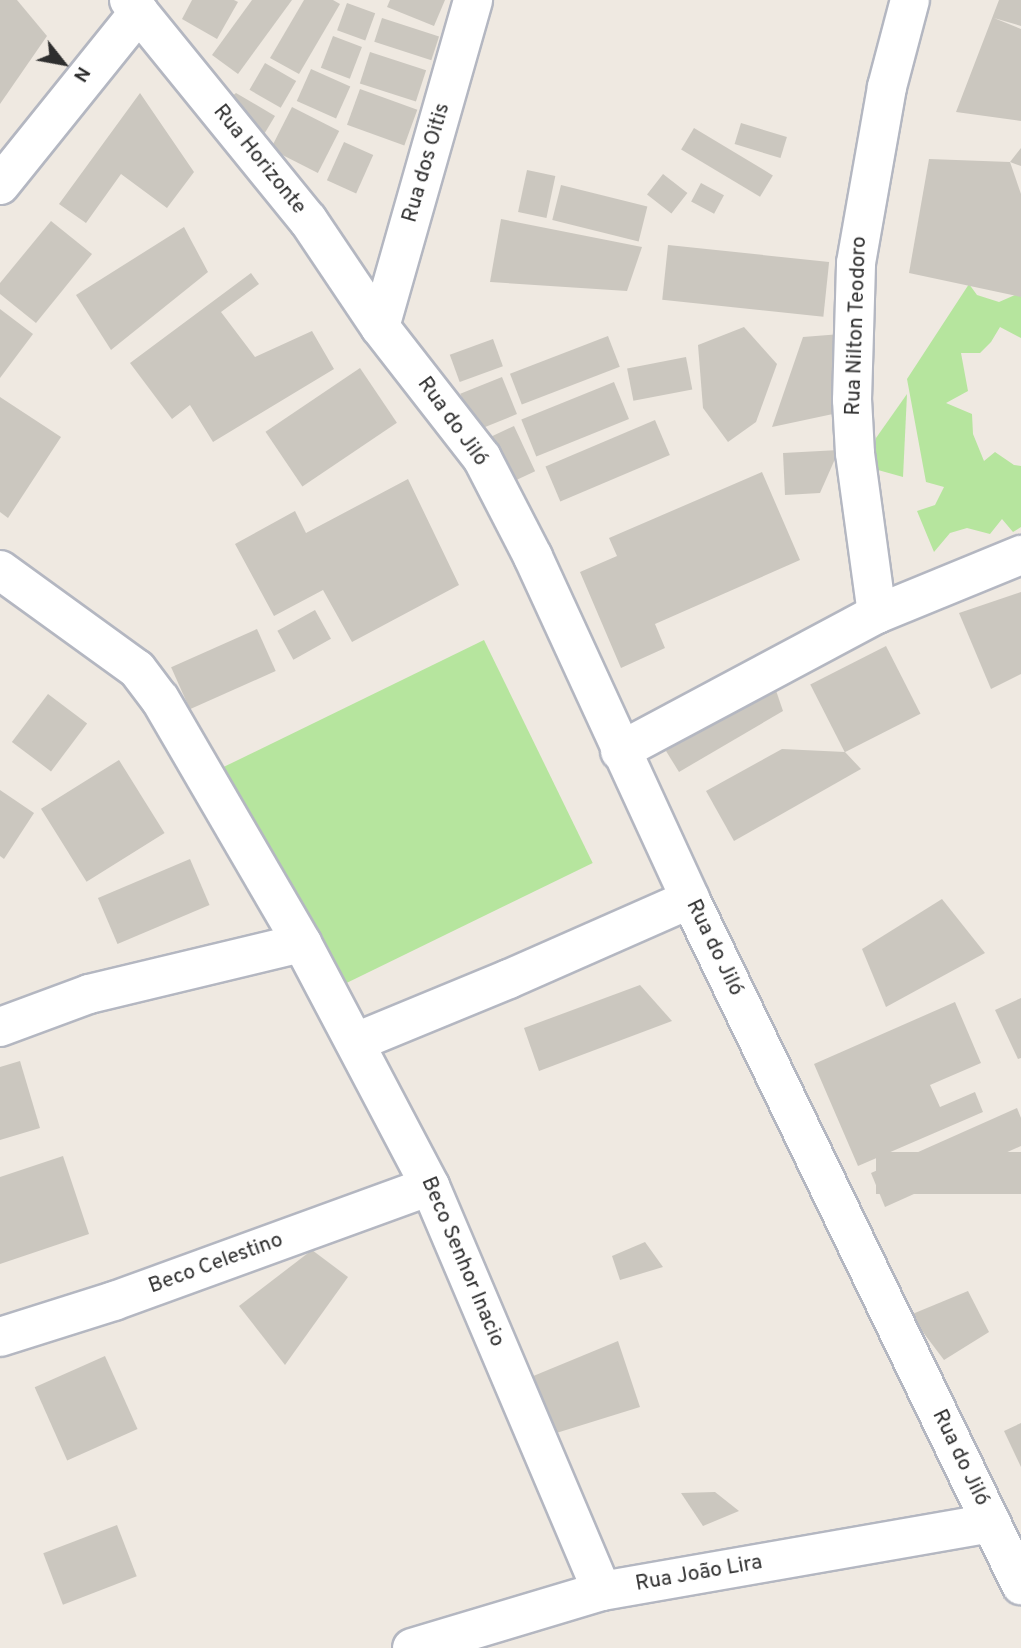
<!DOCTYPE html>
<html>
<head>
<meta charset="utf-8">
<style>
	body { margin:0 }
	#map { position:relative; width:1021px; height:1648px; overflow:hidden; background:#efe9e1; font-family:Overpass,sans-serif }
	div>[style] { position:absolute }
	.green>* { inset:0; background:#b6e59e; transform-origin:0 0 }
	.building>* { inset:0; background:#cbc7bf; transform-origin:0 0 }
	.roads { filter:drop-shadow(2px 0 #b4b7c1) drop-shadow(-2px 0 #b4b7c1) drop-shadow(0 2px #b4b7c1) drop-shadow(0 -2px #b4b7c1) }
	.minor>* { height:38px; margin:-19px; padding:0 19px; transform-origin:19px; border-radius:19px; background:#fff }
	span { translate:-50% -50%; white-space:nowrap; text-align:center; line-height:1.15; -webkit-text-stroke:6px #fff; paint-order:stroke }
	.street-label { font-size:21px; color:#2e2e2e }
	.north { position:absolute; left:28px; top:28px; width:70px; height:70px; -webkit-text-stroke:5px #fff; paint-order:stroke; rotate:121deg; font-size:19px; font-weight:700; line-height:28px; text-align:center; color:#2e2e2e }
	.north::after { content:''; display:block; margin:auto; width:24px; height:32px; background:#2e2e2e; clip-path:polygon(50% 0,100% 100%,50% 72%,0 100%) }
</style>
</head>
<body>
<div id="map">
	<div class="green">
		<div style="clip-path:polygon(969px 284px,977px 295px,999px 302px,1015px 295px,1021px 296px,1021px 338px,1000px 327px,991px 342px,980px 353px,961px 353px,968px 391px,946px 403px,972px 414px,973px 434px,984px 461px,995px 452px,1014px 465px,1021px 466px,1021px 527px,1013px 532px,1002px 519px,990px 534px,967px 528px,950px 533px,934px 552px,917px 511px,935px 505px,944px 487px,926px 482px,907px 379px)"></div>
		<div style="clip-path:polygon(907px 394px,903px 477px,878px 470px,874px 453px,876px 438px)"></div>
		<div style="left:484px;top:640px;width:248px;height:295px;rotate:64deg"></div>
	</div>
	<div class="building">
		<div style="clip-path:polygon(0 0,17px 0,47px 36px,0 104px)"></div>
		<div style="clip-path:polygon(192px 0,234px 0,238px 2px,217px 39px,182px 19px)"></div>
		<div style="clip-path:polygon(252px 0,292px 0,238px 74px,212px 55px)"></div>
		<div style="clip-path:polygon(304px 0,333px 0,340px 4px,299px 74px,270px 58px)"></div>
		<div style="clip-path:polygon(390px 0,445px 0,434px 26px,387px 7px)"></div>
		<div style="clip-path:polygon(999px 0,1021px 0,1021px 26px,994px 18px,1021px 29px,1021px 121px,956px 112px)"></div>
		<div style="left:347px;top:3px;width:30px;height:29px;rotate:20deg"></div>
		<div style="left:382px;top:18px;width:60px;height:25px;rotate:18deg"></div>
		<div style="left:333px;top:36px;width:31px;height:34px;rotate:21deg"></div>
		<div style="left:370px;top:52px;width:59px;height:33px;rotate:18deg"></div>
		<div style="left:265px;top:63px;width:36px;height:31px;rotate:30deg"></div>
		<div style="left:311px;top:69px;width:43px;height:35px;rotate:24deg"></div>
		<div style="left:360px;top:89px;width:61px;height:38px;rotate:20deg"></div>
		<div style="clip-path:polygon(140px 93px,194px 172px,167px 208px,121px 174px,86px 223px,59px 204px)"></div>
		<div style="clip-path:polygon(236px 93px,275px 116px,260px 141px,226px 101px)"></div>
		<div style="left:292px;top:107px;width:53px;height:47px;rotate:27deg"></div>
		<div style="left:741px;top:123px;width:48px;height:22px;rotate:17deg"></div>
		<div style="left:694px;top:128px;width:92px;height:25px;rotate:31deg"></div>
		<div style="left:344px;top:142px;width:32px;height:42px;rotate:24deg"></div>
		<div style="clip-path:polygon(1021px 148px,1021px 166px,1010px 162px)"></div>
		<div style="clip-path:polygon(929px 159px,1010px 162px,1021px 194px,1021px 297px,909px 273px)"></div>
		<div style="left:527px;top:170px;width:29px;height:43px;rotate:12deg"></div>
		<div style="left:663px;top:174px;width:31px;height:26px;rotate:38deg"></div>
		<div style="left:701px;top:183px;width:26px;height:21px;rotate:28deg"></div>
		<div style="left:561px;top:185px;width:89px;height:36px;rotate:14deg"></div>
		<div style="clip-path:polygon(501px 219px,642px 247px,627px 291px,490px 282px)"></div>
		<div style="clip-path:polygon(51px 221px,92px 254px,36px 323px,0 294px,0 283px)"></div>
		<div style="clip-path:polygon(184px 227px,208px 272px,111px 350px,76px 295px)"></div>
		<div style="left:668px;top:245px;width:162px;height:55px;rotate:6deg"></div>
		<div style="clip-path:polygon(251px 273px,259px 284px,221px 312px,255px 357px,312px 331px,334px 369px,213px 442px,190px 405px,172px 419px,130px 363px)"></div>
		<div style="clip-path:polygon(0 309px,33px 334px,0 378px)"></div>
		<div style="clip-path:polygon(744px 327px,777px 364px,756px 422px,728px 442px,703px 408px,698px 345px)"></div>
		<div style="clip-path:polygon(841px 334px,847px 411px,772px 427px,803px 337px)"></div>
		<div style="left:608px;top:336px;width:33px;height:105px;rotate:69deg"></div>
		<div style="left:493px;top:339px;width:29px;height:46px;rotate:70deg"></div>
		<div style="left:686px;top:357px;width:33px;height:60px;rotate:79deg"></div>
		<div style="left:360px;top:368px;width:66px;height:114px;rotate:56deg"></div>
		<div style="left:502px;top:377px;width:40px;height:45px;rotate:68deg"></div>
		<div style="left:614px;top:382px;width:40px;height:100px;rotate:68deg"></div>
		<div style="clip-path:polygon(0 397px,61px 437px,8px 518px,0 512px)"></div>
		<div style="left:655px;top:420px;width:38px;height:119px;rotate:67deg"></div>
		<div style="left:514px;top:426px;width:50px;height:29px;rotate:65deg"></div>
		<div style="clip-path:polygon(839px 450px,820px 493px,785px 495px,783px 453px)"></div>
		<div style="clip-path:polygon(762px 472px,800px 560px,655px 624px,665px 648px,621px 668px,580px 572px,617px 556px,609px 538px)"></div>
		<div style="clip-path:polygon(408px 479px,459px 585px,352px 642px,323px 590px,274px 616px,235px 544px,295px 511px,306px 533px)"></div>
		<div style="clip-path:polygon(1021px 592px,1021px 674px,991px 689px,959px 613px)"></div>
		<div style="left:315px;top:610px;width:33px;height:43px;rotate:61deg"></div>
		<div style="left:257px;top:629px;width:46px;height:94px;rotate:66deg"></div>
		<div style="left:886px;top:646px;width:76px;height:85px;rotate:63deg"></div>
		<div style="clip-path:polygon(769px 670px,783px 711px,679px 772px,666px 751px)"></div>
		<div style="left:48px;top:694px;width:49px;height:60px;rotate:37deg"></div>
		<div style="clip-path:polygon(782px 749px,845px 752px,861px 769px,734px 841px,706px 791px)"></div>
		<div style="left:119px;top:760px;width:86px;height:92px;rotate:58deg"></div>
		<div style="clip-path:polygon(0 790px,34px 813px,4px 859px,0 856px)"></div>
		<div style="left:190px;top:859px;width:50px;height:100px;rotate:67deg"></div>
		<div style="clip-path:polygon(942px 899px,985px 953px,886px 1007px,862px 949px)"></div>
		<div style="clip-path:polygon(640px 985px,672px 1021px,539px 1071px,524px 1028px)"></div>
		<div style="clip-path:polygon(1021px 998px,1021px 1058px,1018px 1059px,995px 1010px)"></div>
		<div style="clip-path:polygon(955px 1002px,981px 1063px,930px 1085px,940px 1107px,975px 1092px,983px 1112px,858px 1166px,814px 1064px)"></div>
		<div style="clip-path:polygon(20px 1061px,40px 1128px,0 1140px,0 1067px)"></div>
		<div style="clip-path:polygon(1017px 1108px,1021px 1118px,1021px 1146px,885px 1207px,871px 1173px)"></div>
		<div style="left:1021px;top:1152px;width:42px;height:145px;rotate:90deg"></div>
		<div style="clip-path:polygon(63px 1156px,89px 1234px,0 1264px,0 1177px)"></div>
		<div style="clip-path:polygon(645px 1242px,663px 1267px,620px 1280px,612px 1256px)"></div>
		<div style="clip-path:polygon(312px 1250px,348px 1277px,285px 1365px,239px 1306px)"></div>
		<div style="clip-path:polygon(968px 1291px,989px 1332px,944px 1360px,910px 1315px)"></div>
		<div style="clip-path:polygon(618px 1341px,640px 1407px,537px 1439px,514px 1384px)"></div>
		<div style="left:105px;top:1356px;width:80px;height:77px;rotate:66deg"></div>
		<div style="clip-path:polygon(1021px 1423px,1021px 1467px,1004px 1431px)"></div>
		<div style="clip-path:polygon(715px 1492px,739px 1511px,703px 1526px,681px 1493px)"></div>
		<div style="left:117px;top:1525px;width:55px;height:79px;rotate:69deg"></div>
	</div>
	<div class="roads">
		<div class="minor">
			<div style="left:129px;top:0;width:284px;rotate:50.9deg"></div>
			<div style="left:308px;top:220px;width:129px;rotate:56.1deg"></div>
			<div style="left:380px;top:327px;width:166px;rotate:52.1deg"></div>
			<div style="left:482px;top:458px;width:111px;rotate:62.7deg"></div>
			<div style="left:533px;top:557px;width:376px;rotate:65.3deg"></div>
			<div style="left:690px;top:899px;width:762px;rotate:64.24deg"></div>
			<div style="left:0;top:185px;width:222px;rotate:-51.2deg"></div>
			<div style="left:380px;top:327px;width:340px;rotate:-74.1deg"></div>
			<div style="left:0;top:570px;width:169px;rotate:35.9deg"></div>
			<div style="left:137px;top:669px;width:38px;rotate:53deg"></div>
			<div style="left:160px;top:699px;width:282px;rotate:59.8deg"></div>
			<div style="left:302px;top:943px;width:275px;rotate:62.2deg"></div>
			<div style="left:430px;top:1186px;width:440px;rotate:67deg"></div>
			<div style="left:877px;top:614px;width:162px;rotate:-97.8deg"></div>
			<div style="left:855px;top:453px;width:53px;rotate:-93.2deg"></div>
			<div style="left:852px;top:400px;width:137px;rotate:-88.3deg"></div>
			<div style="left:856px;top:263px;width:179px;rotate:-80deg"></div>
			<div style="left:887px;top:87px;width:90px;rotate:-75.2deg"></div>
			<div style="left:620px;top:751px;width:291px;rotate:-28.1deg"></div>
			<div style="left:877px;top:614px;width:156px;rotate:-22.3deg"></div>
			<div style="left:0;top:1027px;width:95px;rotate:-20.3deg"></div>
			<div style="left:89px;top:994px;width:219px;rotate:-13.5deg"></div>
			<div style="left:356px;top:1042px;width:165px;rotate:-22.4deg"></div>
			<div style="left:509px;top:979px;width:198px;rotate:-23.8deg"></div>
			<div style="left:0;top:1337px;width:120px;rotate:-17.5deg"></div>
			<div style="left:114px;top:1301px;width:336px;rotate:-20deg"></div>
			<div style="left:412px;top:1648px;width:198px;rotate:-16.7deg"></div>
			<div style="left:602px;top:1591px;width:395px;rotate:-9.9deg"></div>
		</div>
	</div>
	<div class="street-label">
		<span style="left:259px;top:160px;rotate:51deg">Rua Horizonte</span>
		<span style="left:427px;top:163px;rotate:-74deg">Rua dos Oitis</span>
		<span style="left:857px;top:326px;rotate:-88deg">Rua Nilton Teodoro</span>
		<span style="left:452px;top:422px;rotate:54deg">Rua do Jiló</span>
		<span style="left:714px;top:948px;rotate:64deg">Rua do Jiló</span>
		<span style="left:462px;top:1262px;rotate:67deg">Beco Senhor Inacio</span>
		<span style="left:216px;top:1264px;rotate:-20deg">Beco Celestino</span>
		<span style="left:960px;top:1458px;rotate:64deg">Rua do Jiló</span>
		<span style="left:699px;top:1574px;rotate:-10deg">Rua João Lira</span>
	</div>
	<div class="north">N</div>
</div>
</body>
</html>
